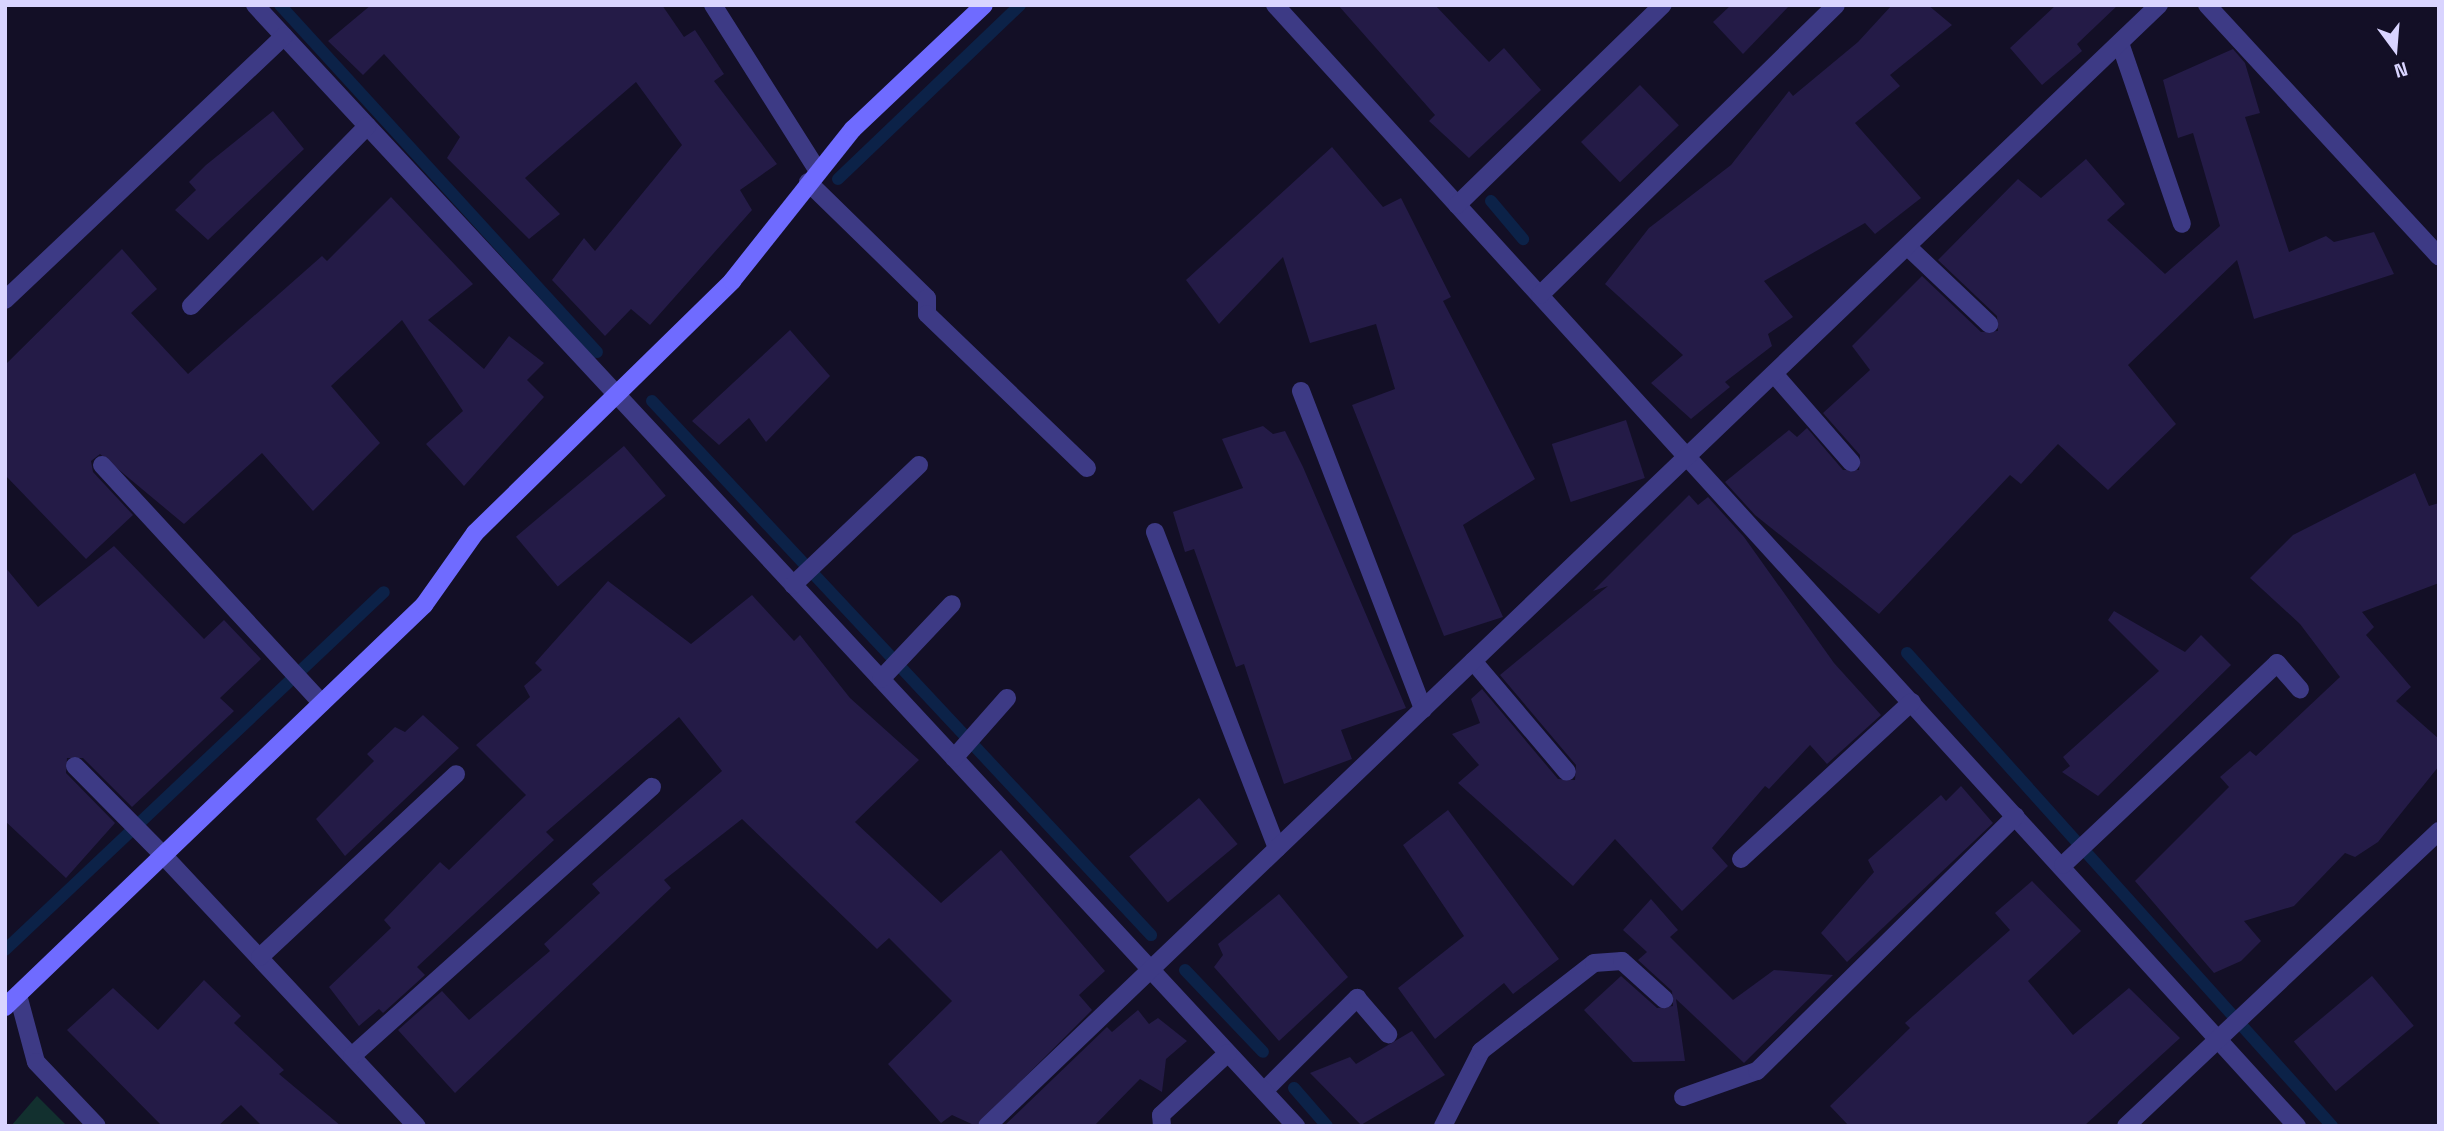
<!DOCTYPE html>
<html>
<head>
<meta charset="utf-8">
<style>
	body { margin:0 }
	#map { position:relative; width:2444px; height:1131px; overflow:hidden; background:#130f26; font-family:"Space Grotesk",sans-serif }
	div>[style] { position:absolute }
	.green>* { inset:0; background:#12302f }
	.stream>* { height:12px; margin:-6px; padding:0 6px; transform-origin:6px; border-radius:6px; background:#0c2248 }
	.building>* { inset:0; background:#241b47; transform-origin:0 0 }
	.lane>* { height:18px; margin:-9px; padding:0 9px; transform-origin:9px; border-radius:9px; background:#3d3a85 }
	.street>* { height:18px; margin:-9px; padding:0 9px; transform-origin:9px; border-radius:9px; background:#3d3a85 }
	.secondary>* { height:18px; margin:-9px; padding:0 9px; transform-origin:9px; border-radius:9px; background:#6f6bff }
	span { translate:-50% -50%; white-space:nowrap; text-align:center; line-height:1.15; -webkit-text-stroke:6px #130f26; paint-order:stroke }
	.frame { position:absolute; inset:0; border:7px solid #d9d4ff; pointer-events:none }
	.north { position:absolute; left:2360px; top:14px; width:70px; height:70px; -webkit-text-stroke:5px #130f26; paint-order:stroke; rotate:164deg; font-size:19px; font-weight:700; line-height:28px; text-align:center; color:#d9d4ff }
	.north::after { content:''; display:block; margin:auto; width:24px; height:32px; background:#d9d4ff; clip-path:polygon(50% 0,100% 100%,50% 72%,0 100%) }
</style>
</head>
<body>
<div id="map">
	<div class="green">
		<div style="clip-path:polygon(37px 1096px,67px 1126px,11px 1126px)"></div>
	</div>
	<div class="stream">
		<div style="left:280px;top:5px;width:470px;rotate:47.6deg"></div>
		<div style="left:838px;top:179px;width:252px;rotate:-43.7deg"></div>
		<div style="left:1491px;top:201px;width:50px;rotate:49.9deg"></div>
		<div style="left:652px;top:401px;width:731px;rotate:46.94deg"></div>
		<div style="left:1907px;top:653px;width:636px;rotate:48.06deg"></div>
		<div style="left:5px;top:950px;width:521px;rotate:-43.37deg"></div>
		<div style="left:1185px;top:970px;width:113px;rotate:46.4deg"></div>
		<div style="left:1294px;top:1088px;width:50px;rotate:49deg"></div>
	</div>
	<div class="building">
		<div style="clip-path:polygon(371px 5px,662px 5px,684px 37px,695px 30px,724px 74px,714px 81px,777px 164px,740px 190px,752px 210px,650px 325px,631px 309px,605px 336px,552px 280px,584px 238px,595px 251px,682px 145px,636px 82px,525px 178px,560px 214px,529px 239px,447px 158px,460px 137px,384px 54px,363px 75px,328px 41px)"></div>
		<div style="clip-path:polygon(1338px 5px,1435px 5px,1489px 62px,1504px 48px,1541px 90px,1469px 158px,1429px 121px,1435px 115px)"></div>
		<div style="clip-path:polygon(1731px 5px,1790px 5px,1743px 54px,1713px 22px)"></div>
		<div style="clip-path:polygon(1892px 5px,1928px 5px,1952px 25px,1890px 75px,1900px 86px,1855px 123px,1921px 198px,1875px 234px,1865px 223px,1764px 281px,1793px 317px,1768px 334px,1772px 346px,1725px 382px,1730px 387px,1691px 419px,1651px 383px,1683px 355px,1605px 284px,1649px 228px,1731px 165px,1789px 91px,1793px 96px,1858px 42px)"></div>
		<div style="clip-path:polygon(2056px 5px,2118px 5px,2077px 44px,2082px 51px,2042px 85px,2010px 48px)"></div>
		<div style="clip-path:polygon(2233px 49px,2245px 63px,2260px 113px,2245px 117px,2289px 252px,2326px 236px,2334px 242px,2374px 232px,2394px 274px,2254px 319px,2237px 260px,2128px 365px,2176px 424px,2108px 490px,2058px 444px,2021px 484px,2010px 475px,1879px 614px,1755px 515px,1725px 482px,1789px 430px,1797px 437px,1807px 428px,1843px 470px,1859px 470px,1860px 455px,1823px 413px,1870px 370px,1852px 346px,1922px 276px,1981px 332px,1998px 331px,1997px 316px,1938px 260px,2018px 179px,2041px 198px,2086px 159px,2125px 204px,2107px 220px,2165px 274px,2220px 226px,2193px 133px,2178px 138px,2163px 80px)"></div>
		<div style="left:1640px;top:85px;width:56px;height:82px;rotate:46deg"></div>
		<div style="clip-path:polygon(273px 111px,304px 149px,208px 240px,175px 210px,196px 190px,189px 182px,206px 165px)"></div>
		<div style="clip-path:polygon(1332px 147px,1383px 207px,1401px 198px,1451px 297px,1443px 301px,1535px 479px,1463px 525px,1503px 617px,1444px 636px,1352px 405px,1395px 389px,1376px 324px,1310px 343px,1283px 257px,1219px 324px,1186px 280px)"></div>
		<div style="clip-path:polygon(391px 197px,473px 284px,428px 320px,484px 369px,509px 336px,544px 363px,527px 380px,544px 397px,464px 486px,426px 444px,463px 411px,402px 320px,331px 386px,380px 443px,313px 511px,262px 453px,184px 524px,100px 454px,91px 461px,93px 472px,133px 515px,86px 559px,5px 475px,5px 365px,122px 249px,157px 289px,131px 313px,188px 374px,322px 256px,327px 261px)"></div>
		<div style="clip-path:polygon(790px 330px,830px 376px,766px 442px,749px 418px,719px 445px,692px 421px)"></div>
		<div style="left:1626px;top:420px;width:61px;height:78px;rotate:72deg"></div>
		<div style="clip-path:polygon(1263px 426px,1273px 434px,1285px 431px,1303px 467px,1406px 708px,1341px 730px,1352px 759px,1284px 784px,1244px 664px,1236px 667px,1194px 549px,1185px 552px,1173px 512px,1243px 488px,1222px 439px)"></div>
		<div style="left:624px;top:446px;width:65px;height:141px;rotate:50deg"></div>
		<div style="clip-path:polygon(2415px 473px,2429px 506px,2439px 503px,2439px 583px,2362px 612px,2374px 627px,2366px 635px,2411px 687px,2396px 701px,2439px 739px,2439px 766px,2378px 842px,2355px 857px,2345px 853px,2294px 906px,2244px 921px,2261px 941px,2241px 961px,2214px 973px,2135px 881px,2229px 787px,2220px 777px,2250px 751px,2256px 756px,2340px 677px,2300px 624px,2250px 578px,2293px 535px)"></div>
		<div style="clip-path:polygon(1689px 495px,1698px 505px,1708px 497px,1744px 537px,1834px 663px,1881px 715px,1827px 764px,1810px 745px,1769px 789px,1765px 786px,1712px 848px,1728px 866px,1682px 911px,1615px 839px,1573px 886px,1458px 783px,1479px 765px,1452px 734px,1480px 723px,1471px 699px,1482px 689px,1558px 779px,1575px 780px,1576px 765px,1500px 675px,1608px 586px,1593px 591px)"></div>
		<div style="clip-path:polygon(114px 546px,204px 639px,224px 620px,261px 659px,220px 698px,234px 711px,132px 807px,83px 758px,67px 758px,66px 773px,115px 823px,66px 878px,5px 821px,5px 567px,38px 607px)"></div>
		<div style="clip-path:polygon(608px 581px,691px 644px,752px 595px,794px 641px,800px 635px,850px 698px,919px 760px,855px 822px,941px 903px,1001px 850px,1105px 971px,1079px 995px,1092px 1010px,976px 1126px,952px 1115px,941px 1123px,888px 1064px,952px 1001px,889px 938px,877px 949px,742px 819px,664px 880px,671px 888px,455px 1093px,398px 1030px,442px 991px,469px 1020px,550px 951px,544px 944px,600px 893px,592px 884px,722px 771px,679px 717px,546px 832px,554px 840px,417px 967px,425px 975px,383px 1013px,379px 1009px,359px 1026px,329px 987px,391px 928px,384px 920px,440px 862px,449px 870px,526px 795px,476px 745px,530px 697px,524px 686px,542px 670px,535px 663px)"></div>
		<div style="clip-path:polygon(2114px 611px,2185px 652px,2201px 635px,2231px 665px,2098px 796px,2062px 772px,2070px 766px,2063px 757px,2159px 671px,2108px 620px)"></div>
		<div style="clip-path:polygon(423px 715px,459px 748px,345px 856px,316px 819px,374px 761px,367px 754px,395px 727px,405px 732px)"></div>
		<div style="clip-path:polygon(1961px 786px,1993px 823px,1847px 962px,1821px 933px,1874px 872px,1868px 860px,1941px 795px,1946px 801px)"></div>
		<div style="left:1199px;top:798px;width:60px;height:91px;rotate:50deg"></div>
		<div style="clip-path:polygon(1448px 810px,1559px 959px,1513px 994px,1504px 983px,1435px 1039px,1398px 988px,1464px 936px,1403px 845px)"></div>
		<div style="clip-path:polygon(2032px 881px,2081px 931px,2028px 981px,2073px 1035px,2129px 988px,2180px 1038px,2084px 1126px,1849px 1126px,1830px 1106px,1910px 1028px,1905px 1023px,2010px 930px,1995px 913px)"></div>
		<div style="clip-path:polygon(1279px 894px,1348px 977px,1279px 1041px,1214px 967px,1223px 955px,1218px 944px)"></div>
		<div style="clip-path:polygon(1651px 899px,1678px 930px,1670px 937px,1733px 1000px,1774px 970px,1833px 975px,1744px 1063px,1676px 999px,1685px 1061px,1633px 1062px,1584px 1010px,1621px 976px,1657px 1008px,1673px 1006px,1672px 991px,1638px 960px,1647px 952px,1623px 930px)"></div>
		<div style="left:2372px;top:976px;width:65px;height:102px;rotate:50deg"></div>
		<div style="clip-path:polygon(204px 980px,241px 1016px,234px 1023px,284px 1070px,279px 1074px,341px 1126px,262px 1126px,241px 1105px,218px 1126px,162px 1126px,67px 1030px,113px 988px,158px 1030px)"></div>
		<div style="clip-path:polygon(1138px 1010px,1149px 1024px,1158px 1018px,1187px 1041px,1166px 1059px,1162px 1092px,1140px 1079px,1094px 1126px,1004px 1126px,1107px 1027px,1112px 1032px)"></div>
		<div style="clip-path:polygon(1412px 1031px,1445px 1075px,1361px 1125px,1310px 1073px,1350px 1057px,1356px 1064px)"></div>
	</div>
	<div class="lane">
		<div style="left:2120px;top:43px;width:191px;rotate:71.1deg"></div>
		<div style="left:75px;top:766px;width:125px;rotate:45.3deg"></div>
		<div style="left:1264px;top:1091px;width:132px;rotate:-45deg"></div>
		<div style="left:1357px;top:998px;width:48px;rotate:49.3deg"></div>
	</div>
	<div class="street">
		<div style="left:255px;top:5px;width:1530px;rotate:47.12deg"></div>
		<div style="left:713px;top:5px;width:196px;rotate:57.7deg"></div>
		<div style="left:1275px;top:5px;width:1517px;rotate:47.65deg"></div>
		<div style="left:2207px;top:5px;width:342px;rotate:47.3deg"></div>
		<div style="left:808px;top:182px;width:166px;rotate:44.3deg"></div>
		<div style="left:927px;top:298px;width:16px;rotate:90deg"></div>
		<div style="left:927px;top:314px;width:222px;rotate:43.9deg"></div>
		<div style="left:1457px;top:205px;width:287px;rotate:-44.2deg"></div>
		<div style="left:1908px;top:247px;width:112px;rotate:43.5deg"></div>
		<div style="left:1540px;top:295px;width:414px;rotate:-44.4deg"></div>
		<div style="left:5px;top:300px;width:384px;rotate:-43.4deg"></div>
		<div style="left:191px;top:306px;width:252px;rotate:-45.6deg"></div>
		<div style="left:1775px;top:375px;width:116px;rotate:48.9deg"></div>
		<div style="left:1301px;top:391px;width:341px;rotate:69deg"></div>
		<div style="left:102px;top:465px;width:324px;rotate:47.3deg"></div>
		<div style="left:1155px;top:532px;width:339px;rotate:68.9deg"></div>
		<div style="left:793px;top:585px;width:174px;rotate:-43.6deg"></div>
		<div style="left:1473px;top:661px;width:145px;rotate:49.7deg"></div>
		<div style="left:881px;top:679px;width:103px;rotate:-46.6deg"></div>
		<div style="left:954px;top:758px;width:80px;rotate:-48.5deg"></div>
		<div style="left:163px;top:855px;width:371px;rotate:46.9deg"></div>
		<div style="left:1741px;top:859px;width:232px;rotate:-42.6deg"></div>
		<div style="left:2063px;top:865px;width:294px;rotate:-43.3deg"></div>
		<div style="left:2277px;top:663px;width:35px;rotate:49deg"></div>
		<div style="left:260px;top:957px;width:268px;rotate:-43deg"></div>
		<div style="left:18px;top:995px;width:69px;rotate:75deg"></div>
		<div style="left:36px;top:1062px;width:88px;rotate:46.4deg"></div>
		<div style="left:352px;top:1056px;width:403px;rotate:-41.9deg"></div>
		<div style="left:1683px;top:1097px;width:78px;rotate:-19.4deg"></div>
		<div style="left:1757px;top:1071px;width:363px;rotate:-44.6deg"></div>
		<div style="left:987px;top:1126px;width:1622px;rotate:-43.73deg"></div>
		<div style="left:1162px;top:1126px;width:11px;rotate:-95deg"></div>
		<div style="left:1161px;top:1115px;width:91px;rotate:-42.8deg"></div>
		<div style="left:1443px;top:1126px;width:84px;rotate:-63.1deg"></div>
		<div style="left:1481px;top:1051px;width:143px;rotate:-37.9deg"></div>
		<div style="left:1594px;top:963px;width:28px;rotate:-4deg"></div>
		<div style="left:1622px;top:961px;width:57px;rotate:42.1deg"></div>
		<div style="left:2126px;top:1126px;width:430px;rotate:-43.3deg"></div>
	</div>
	<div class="secondary">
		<div style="left:5px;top:1007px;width:581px;rotate:-43.81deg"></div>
		<div style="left:424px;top:605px;width:88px;rotate:-54.7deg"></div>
		<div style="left:475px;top:533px;width:360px;rotate:-44.4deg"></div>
		<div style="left:732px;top:281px;width:194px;rotate:-51.5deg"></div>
		<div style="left:853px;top:129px;width:180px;rotate:-43.4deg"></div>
	</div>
	<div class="frame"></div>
	<div class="north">N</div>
</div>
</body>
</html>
